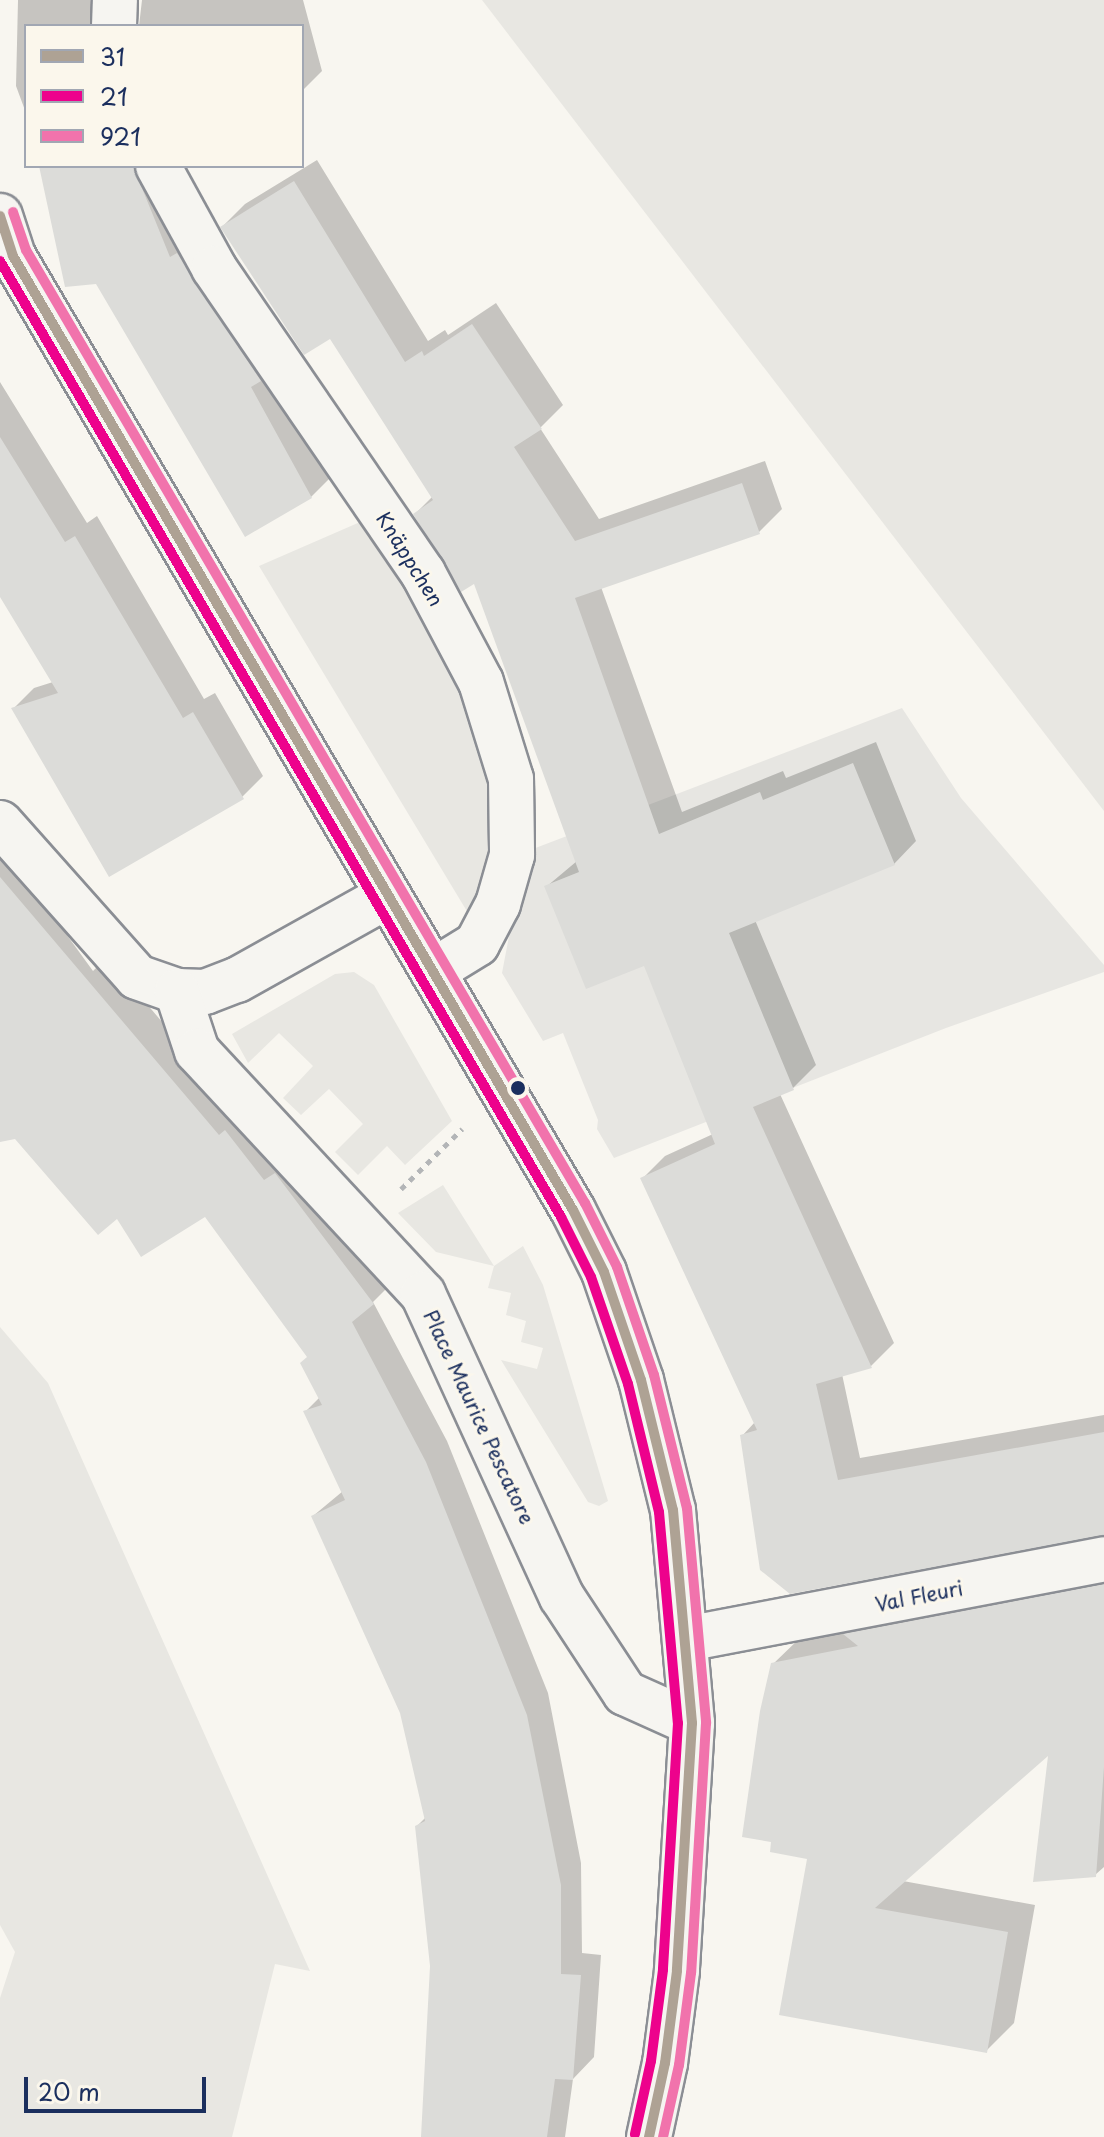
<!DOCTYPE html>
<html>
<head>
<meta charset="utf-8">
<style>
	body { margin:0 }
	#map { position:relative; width:1104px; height:2137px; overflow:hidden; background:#f8f6f0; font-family:"Playpen Sans",sans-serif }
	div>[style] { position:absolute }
	.built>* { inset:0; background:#e7e6e2 }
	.green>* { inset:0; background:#e8e7e2 }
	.shadow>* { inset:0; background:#0003 }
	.building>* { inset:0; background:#dcdcd9 }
	.path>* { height:5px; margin-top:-2.5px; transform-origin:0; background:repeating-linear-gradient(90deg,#b3b5b7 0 6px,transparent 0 12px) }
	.roads { filter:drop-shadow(2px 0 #8b8e94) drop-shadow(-2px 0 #8b8e94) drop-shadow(0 2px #8b8e94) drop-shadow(0 -2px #8b8e94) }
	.street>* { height:44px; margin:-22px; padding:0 22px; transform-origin:22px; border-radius:22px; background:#f6f5f1 }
	.primary>* { height:44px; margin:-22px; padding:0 22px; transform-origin:22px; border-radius:22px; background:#f6f5f1 }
	.bus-1>* { height:10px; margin:-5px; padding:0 5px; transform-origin:5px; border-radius:5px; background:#aea294 }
	.bus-2>* { height:10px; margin:-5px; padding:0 5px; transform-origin:5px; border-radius:5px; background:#ed028c }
	.bus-3>* { height:10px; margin:-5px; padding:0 5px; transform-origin:5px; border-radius:5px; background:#f173ac }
	.dots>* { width:22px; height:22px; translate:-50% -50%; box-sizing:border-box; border:4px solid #fbf7ec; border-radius:50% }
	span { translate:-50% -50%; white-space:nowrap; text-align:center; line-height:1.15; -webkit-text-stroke:6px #fbf7ec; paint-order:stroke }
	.street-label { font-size:20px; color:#1b2f5e }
	.legend { position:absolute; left:24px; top:24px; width:280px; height:144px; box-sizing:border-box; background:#fbf7ec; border:2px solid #a1a7b3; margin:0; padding:10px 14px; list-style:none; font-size:24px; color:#1b2f5e }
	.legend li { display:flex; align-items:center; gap:16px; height:40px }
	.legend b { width:40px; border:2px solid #a1a7b3 }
	.scale { position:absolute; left:24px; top:2077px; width:182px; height:36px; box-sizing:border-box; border:4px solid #1b2f5e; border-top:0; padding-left:10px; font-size:24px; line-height:28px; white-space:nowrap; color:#1b2f5e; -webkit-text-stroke:6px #fbf7ec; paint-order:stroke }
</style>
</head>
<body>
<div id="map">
	<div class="built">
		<div style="clip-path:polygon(902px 708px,961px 798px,1104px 965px,1104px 972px,946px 1028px,614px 1158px,597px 1129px,598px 1120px,563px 1033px,543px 1041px,502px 973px,525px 852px)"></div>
	</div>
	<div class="green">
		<div style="clip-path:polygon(482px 0,1104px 0,1104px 811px)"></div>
		<div style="clip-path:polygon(367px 519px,421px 603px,498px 782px,492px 881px,471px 918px,259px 566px)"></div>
		<div style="clip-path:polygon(354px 972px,374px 985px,452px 1121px,405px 1165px,387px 1146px,358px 1175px,335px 1152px,363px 1124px,329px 1089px,301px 1115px,283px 1098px,313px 1066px,279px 1033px,248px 1063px,232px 1034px,335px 974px)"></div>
		<div style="clip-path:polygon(443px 1185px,494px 1266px,523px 1246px,543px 1285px,608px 1501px,599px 1506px,588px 1502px,501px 1360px,537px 1369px,543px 1348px,521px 1342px,526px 1321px,506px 1315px,511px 1293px,488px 1288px,494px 1266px,436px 1252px,398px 1213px)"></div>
		<div style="clip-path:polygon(0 1327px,48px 1383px,310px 1971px,275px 1964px,232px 2137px,0 2137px,0 1998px,15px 1952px,0 1925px)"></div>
	</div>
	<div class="shadow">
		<div style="clip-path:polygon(18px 0,111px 0,127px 26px,26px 26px,26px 113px,16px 86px)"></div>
		<div style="clip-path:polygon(142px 0,303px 0,322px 71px,302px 91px,302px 26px,139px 26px)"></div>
		<div style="clip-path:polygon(317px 160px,428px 341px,445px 330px,448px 335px,496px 303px,563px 405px,540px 428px,599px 519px,765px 461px,782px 509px,759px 532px,601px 587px,682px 812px,783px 771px,786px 778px,876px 742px,916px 841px,894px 864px,755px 920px,816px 1065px,793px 1088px,780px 1094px,894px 1343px,871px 1366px,842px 1374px,860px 1458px,1104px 1415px,1104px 1533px,791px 1591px,742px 1436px,755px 1422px,642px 1179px,665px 1156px,713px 1134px,645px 963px,546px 887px,577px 861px,475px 580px,415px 514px,433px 496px,330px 336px,222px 227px,245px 204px)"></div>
		<div style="clip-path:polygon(46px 166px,165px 166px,334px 474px,311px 497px)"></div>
		<div style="clip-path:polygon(0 382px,87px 523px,97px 516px,204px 699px,215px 693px,263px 776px,242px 797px,13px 709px,34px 688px,53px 682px,0 592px)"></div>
		<div style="clip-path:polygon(0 843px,93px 971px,107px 957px,241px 1115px,394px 1281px,373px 1302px,447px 1441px,548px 1693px,581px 1863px,582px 1953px,601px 1955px,594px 2057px,573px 2079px,565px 2137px,423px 2137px,432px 1966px,417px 1826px,426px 1817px,402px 1712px,313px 1516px,343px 1491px,305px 1412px,320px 1397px,309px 1356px,206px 1214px,117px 1216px,16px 1137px,0 1140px)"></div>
		<div style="clip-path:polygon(1104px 1563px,1104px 1867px,1095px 1875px,1050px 1751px,903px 1881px,1035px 1905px,1014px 2023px,986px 2051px,809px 1857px,773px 1664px,802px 1636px)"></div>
	</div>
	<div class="building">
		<div style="clip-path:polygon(39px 166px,133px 166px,170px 257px,177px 253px,261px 381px,251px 387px,312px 498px,245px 537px,96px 284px,65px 287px)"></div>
		<div style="clip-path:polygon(294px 181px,405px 362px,422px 351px,424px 356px,472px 324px,542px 429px,514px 447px,575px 541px,742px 483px,760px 534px,575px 598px,659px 834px,760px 792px,763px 800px,853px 763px,895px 865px,729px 933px,794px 1090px,753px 1107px,872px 1368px,816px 1384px,838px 1480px,1104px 1432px,1104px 1535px,790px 1594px,760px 1570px,740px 1435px,757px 1430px,640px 1178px,715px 1144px,644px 966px,586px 989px,544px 886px,579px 872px,474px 584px,461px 592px,413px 514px,433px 500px,330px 339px,304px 355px,220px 227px)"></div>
		<div style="clip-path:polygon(0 437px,65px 542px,75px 536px,183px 718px,193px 712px,244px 799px,109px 877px,11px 708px,58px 693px,0 597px)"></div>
		<div style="clip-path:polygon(0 877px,219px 1135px,225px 1130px,264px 1180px,275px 1173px,374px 1304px,352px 1322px,426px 1462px,527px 1715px,561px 1885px,561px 1974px,581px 1975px,573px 2080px,555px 2079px,547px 2137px,421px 2137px,430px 1966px,415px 1826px,425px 1821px,400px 1713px,311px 1516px,345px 1500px,303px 1411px,322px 1405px,300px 1363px,307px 1357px,205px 1217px,141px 1257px,117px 1219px,98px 1235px,15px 1139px,0 1142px)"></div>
		<div style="clip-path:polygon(1104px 1584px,1104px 1767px,1096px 1877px,1033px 1882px,1048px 1756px,875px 1908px,1008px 1932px,987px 2053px,779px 2015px,807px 1859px,770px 1852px,771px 1842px,742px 1837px,760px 1711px,771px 1663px,858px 1646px,843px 1634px)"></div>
	</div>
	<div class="path">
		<div style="left:401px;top:1189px;width:86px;rotate:-44.5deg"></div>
	</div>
	<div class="roads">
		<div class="street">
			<div style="left:114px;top:26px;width:26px;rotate:-88deg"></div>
			<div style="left:158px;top:166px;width:116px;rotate:61.2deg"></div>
			<div style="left:214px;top:268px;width:370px;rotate:55.6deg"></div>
			<div style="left:423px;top:573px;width:123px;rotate:62deg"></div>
			<div style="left:481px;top:682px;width:102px;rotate:72.8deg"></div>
			<div style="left:511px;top:779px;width:76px;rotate:89.2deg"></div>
			<div style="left:512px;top:855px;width:51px;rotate:105.9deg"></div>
			<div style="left:498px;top:904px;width:45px;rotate:117.7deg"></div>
			<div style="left:477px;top:944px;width:52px;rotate:148.5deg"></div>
			<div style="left:0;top:823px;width:206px;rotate:48.3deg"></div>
			<div style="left:137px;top:977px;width:42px;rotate:19.3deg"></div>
			<div style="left:177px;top:991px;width:28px;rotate:2deg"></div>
			<div style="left:205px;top:992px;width:34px;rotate:-21deg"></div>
			<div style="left:237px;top:980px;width:172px;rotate:-29.2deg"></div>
			<div style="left:177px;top:991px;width:63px;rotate:71.6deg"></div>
			<div style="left:197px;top:1051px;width:332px;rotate:47.1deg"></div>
			<div style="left:423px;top:1294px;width:333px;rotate:65.4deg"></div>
			<div style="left:562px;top:1597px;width:115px;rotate:56.7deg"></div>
			<div style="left:625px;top:1693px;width:73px;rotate:24.1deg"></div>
			<div style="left:686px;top:1639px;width:426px;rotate:-10.8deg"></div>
		</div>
		<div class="primary">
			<div style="left:0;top:216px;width:42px;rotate:72deg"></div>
			<div style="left:13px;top:256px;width:1106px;rotate:59.59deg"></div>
			<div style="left:573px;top:1210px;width:69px;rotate:63.4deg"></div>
			<div style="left:604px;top:1272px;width:114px;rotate:71.1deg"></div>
			<div style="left:641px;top:1380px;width:134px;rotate:76.2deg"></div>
			<div style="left:673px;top:1510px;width:214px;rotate:84.9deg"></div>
			<div style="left:692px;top:1723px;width:248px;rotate:93.5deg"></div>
			<div style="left:677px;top:1971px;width:93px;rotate:97.4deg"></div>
			<div style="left:665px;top:2063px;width:76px;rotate:102.2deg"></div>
		</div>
	</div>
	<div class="bus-1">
		<div style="left:0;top:216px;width:42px;rotate:72deg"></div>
		<div style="left:13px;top:256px;width:1106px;rotate:59.59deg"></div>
		<div style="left:573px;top:1210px;width:69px;rotate:63.4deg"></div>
		<div style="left:604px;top:1272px;width:114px;rotate:71.1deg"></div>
		<div style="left:641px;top:1380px;width:134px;rotate:76.2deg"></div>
		<div style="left:673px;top:1510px;width:214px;rotate:84.9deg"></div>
		<div style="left:692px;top:1723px;width:248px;rotate:93.5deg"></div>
		<div style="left:677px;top:1971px;width:93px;rotate:97.4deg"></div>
		<div style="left:665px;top:2063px;width:76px;rotate:102.2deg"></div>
	</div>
	<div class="bus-2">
		<div style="left:0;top:261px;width:1108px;rotate:59.59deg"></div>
		<div style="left:561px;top:1217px;width:67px;rotate:63.4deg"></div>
		<div style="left:591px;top:1277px;width:113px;rotate:70.9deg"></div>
		<div style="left:628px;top:1384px;width:132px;rotate:76.4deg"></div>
		<div style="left:659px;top:1512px;width:212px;rotate:84.9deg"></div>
		<div style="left:678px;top:1723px;width:247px;rotate:93.5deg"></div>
		<div style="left:663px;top:1970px;width:92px;rotate:97.5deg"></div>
		<div style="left:651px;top:2061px;width:75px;rotate:102.4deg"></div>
	</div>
	<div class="bus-3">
		<div style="left:13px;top:212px;width:40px;rotate:71.1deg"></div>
		<div style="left:26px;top:250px;width:1105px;rotate:59.61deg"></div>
		<div style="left:585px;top:1203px;width:72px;rotate:63.4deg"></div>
		<div style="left:617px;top:1267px;width:114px;rotate:71.1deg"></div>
		<div style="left:654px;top:1375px;width:137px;rotate:76.1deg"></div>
		<div style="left:687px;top:1508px;width:216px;rotate:84.9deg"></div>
		<div style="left:706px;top:1723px;width:250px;rotate:93.4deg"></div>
		<div style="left:691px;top:1973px;width:93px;rotate:97.4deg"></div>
		<div style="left:679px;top:2065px;width:74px;rotate:102.5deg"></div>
	</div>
	<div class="dots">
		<div style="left:518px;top:1088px;background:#1b2f5e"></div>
	</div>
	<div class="street-label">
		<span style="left:410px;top:559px;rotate:58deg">Knäppchen</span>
		<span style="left:479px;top:1417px;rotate:65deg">Place Maurice Pescatore</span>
		<span style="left:919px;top:1596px;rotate:-11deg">Val Fleuri</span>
	</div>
	<ul class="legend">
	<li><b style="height:10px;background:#aea294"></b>31</li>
	<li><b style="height:10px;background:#ed028c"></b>21</li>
	<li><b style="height:10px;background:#f173ac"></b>921</li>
	</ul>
	<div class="scale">20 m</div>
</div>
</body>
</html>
